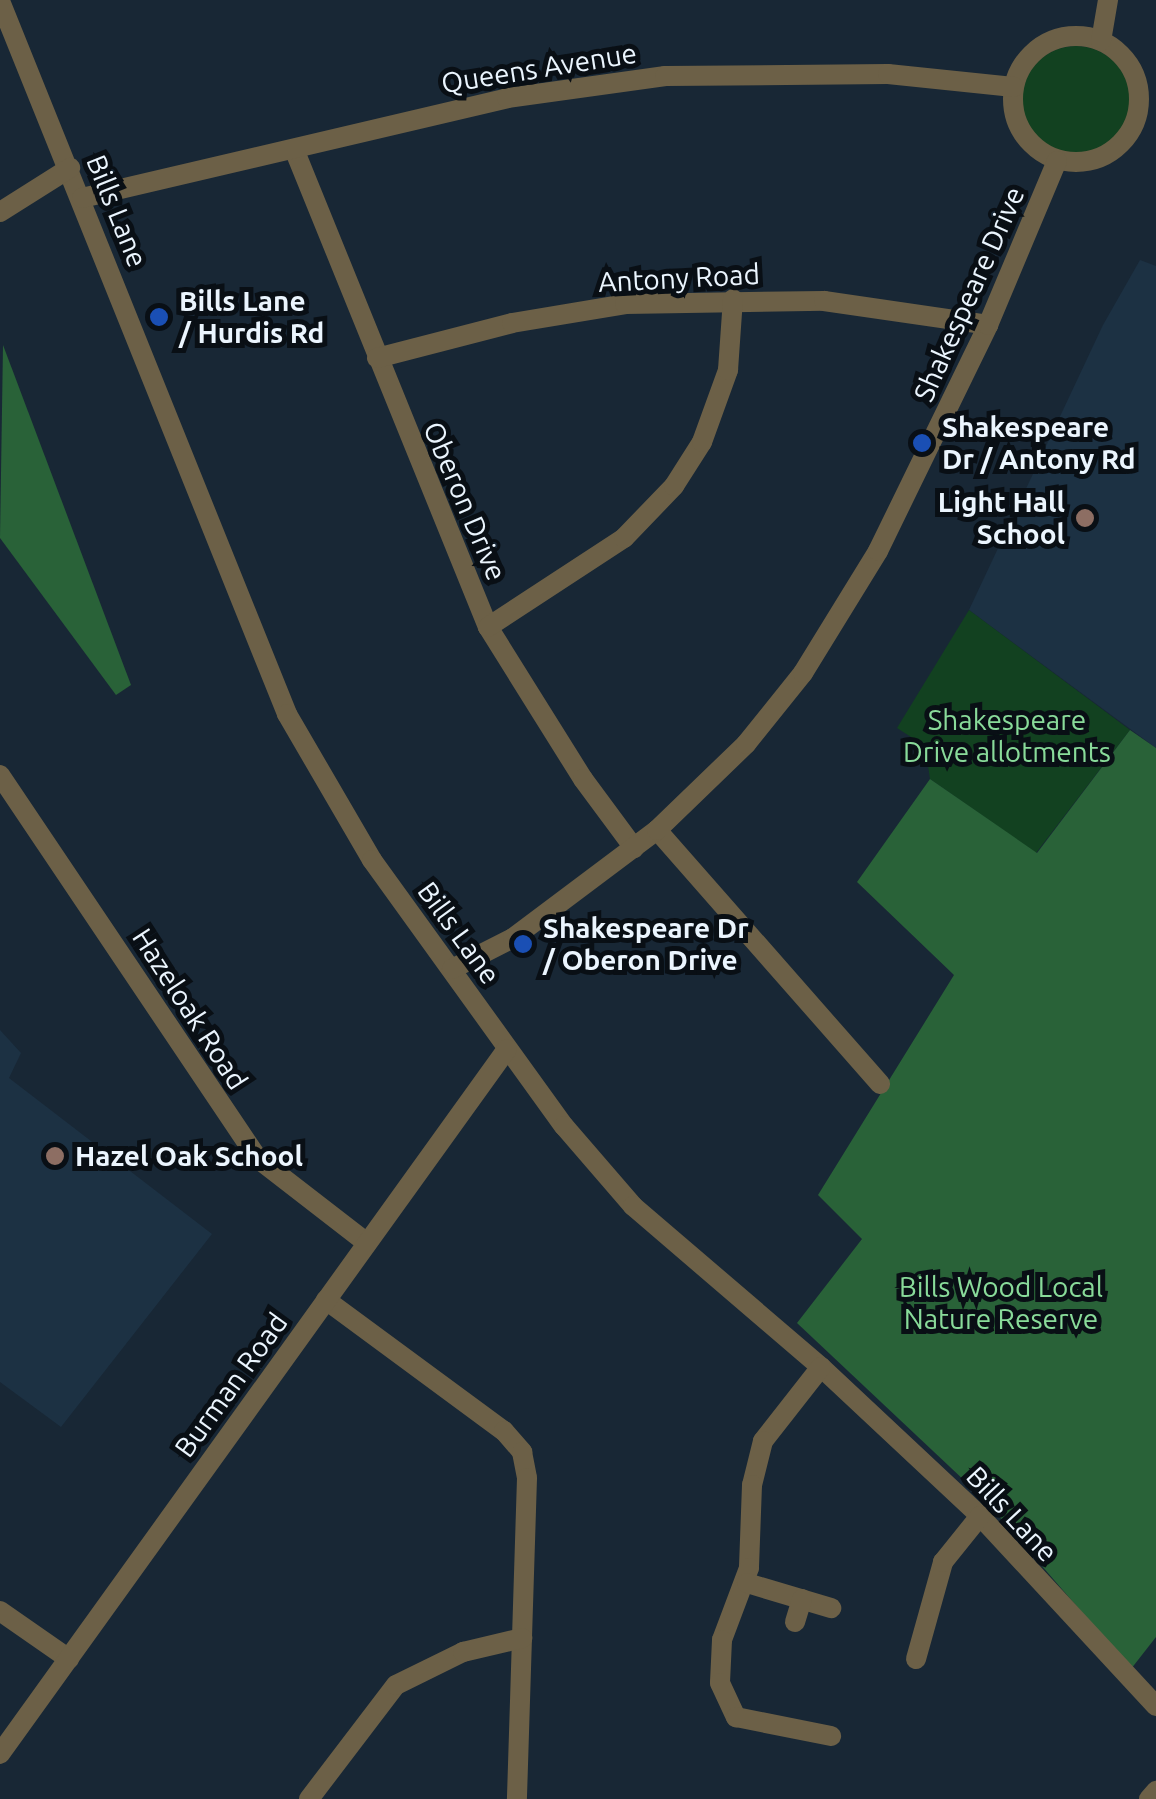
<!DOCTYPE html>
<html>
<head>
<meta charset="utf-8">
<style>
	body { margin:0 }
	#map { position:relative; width:1156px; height:1799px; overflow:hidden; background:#182735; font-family:Ubuntu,sans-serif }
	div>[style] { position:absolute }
	.built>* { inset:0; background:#1c3143 }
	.green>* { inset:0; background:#124120 }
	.round { border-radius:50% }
	.forest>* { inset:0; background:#296238 }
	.minor>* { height:20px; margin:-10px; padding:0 10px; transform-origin:10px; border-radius:10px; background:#6c6047 }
	.minor>.ring { margin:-10px; padding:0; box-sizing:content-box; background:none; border:20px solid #6c6047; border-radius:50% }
	.dots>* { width:28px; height:28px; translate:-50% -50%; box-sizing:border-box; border:5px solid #090f15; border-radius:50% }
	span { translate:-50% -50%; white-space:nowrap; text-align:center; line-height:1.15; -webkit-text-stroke:10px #090f15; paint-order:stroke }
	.street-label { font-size:28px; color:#ebf5fe }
	.poi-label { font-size:28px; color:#ebf5fe; font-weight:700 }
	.left { translate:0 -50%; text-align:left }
	.right { translate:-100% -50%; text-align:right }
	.park-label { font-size:28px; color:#89db9a }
</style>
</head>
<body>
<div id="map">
	<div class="built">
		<div style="clip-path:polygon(1140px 260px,1156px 266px,1156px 748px,969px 610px,1103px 325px)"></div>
		<div style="clip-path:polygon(0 1030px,21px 1053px,9px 1078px,212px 1234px,61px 1427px,0 1382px)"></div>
	</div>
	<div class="green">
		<div class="round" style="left:1022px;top:46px;width:108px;height:108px"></div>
		<div style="clip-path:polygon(969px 610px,1130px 730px,1036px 853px,930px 779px,925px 746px,897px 728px)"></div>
	</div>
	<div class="forest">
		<div style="clip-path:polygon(3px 345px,131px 685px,116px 695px,0 538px)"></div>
		<div style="clip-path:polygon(1130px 730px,1156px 748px,1156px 1637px,1131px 1669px,984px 1499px,797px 1323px,862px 1239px,818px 1195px,954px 975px,857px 882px,930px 779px,1037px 853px)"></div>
	</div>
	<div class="minor">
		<div style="left:0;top:1px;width:769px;rotate:68.07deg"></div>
		<div style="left:287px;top:714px;width:169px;rotate:59.8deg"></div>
		<div style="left:372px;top:860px;width:328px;rotate:54.2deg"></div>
		<div style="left:564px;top:1126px;width:106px;rotate:49.2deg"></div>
		<div style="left:633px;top:1206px;width:248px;rotate:40.6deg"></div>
		<div style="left:821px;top:1367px;width:218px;rotate:43.1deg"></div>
		<div style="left:980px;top:1516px;width:259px;rotate:47.2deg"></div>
		<div class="ring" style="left:1013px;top:36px;width:106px;height:106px"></div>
		<div style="left:1101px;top:41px;width:42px;rotate:-80.3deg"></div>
		<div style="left:294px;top:149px;width:516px;rotate:67.91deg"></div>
		<div style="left:488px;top:627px;width:179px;rotate:58deg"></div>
		<div style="left:583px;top:779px;width:86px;rotate:53.5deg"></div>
		<div style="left:82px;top:198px;width:437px;rotate:-13.2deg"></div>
		<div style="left:507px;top:98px;width:160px;rotate:-7.9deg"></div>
		<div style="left:665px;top:76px;width:223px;rotate:-0.5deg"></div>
		<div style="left:888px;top:74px;width:126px;rotate:5.9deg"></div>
		<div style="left:0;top:212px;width:83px;rotate:-32.2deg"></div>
		<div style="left:377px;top:358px;width:139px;rotate:-14.5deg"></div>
		<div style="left:512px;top:323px;width:115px;rotate:-9.5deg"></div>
		<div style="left:625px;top:304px;width:199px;rotate:-0.9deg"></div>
		<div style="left:824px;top:301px;width:166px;rotate:8.3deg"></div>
		<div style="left:488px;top:627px;width:163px;rotate:-33.2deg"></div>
		<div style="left:624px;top:538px;width:72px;rotate:-46.1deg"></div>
		<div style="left:674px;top:486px;width:52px;rotate:-57.5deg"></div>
		<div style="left:702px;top:442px;width:77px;rotate:-70.1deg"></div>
		<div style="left:728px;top:370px;width:71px;rotate:-86deg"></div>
		<div style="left:0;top:775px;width:461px;rotate:56.1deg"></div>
		<div style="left:257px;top:1158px;width:139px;rotate:37.7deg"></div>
		<div style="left:657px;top:830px;width:338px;rotate:48.7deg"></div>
		<div style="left:452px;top:969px;width:68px;rotate:-26.9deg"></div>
		<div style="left:513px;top:938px;width:180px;rotate:-36.9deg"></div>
		<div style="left:657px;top:830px;width:124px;rotate:-44deg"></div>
		<div style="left:746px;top:744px;width:91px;rotate:-51.2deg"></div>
		<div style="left:803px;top:673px;width:143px;rotate:-58.4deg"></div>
		<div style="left:878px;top:551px;width:251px;rotate:-64deg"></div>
		<div style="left:988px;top:325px;width:178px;rotate:-67.2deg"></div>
		<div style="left:326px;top:1300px;width:221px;rotate:36.4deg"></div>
		<div style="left:504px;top:1431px;width:28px;rotate:49deg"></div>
		<div style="left:522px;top:1452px;width:26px;rotate:79deg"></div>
		<div style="left:527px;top:1478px;width:321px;rotate:91.8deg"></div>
		<div style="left:821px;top:1367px;width:94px;rotate:128.1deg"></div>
		<div style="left:763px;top:1441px;width:45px;rotate:104deg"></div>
		<div style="left:752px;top:1485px;width:83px;rotate:92.1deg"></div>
		<div style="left:749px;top:1568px;width:77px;rotate:110.6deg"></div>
		<div style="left:722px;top:1640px;width:43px;rotate:92.7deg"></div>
		<div style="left:720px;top:1683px;width:38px;rotate:65deg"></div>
		<div style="left:736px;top:1717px;width:97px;rotate:11.3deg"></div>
		<div style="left:747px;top:1583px;width:88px;rotate:16.6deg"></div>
		<div style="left:0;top:1611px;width:84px;rotate:34.8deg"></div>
		<div style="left:795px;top:1622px;width:24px;rotate:-73deg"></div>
		<div style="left:916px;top:1659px;width:101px;rotate:-74.4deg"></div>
		<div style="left:943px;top:1562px;width:59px;rotate:-51.2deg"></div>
		<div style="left:0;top:1754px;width:868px;rotate:-54.28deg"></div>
		<div style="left:309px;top:1799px;width:143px;rotate:-52.7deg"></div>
		<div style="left:396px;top:1685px;width:75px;rotate:-26.2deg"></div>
		<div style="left:463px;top:1652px;width:61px;rotate:-13.3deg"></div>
		<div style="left:1149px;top:1799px;width:11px;rotate:-49deg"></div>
	</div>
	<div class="dots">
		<div style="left:159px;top:317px;background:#1a4fb4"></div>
		<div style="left:922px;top:443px;background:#1a4fb4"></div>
		<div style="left:1085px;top:518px;background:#8d6e63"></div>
		<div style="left:523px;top:944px;background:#1a4fb4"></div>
		<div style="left:55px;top:1156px;background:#8d6e63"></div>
	</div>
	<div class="street-label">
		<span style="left:539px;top:68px;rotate:-9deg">Queens Avenue</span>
		<span style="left:117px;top:211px;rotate:68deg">Bills Lane</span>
		<span style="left:679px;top:278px;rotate:-3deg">Antony Road</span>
		<span style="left:969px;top:294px;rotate:-66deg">Shakespeare Drive</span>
		<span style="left:465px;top:501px;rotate:67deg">Oberon Drive</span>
		<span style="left:459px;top:933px;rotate:54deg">Bills Lane</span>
		<span style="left:190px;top:1009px;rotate:57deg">Hazeloak Road</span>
		<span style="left:231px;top:1385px;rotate:-54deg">Burman Road</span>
		<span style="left:1012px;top:1514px;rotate:47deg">Bills Lane</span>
	</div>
	<div class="poi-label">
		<span class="left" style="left:179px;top:317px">Bills Lane<br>/ Hurdis Rd</span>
		<span class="left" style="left:942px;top:443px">Shakespeare<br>Dr / Antony Rd</span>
		<span class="right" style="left:1065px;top:518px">Light Hall<br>School</span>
		<span class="left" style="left:543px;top:944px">Shakespeare Dr<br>/ Oberon Drive</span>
		<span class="left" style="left:75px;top:1156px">Hazel Oak School</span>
	</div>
	<div class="park-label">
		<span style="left:1007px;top:736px">Shakespeare<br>Drive allotments</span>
		<span style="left:1001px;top:1303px">Bills Wood Local<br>Nature Reserve</span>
	</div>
</div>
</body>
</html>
